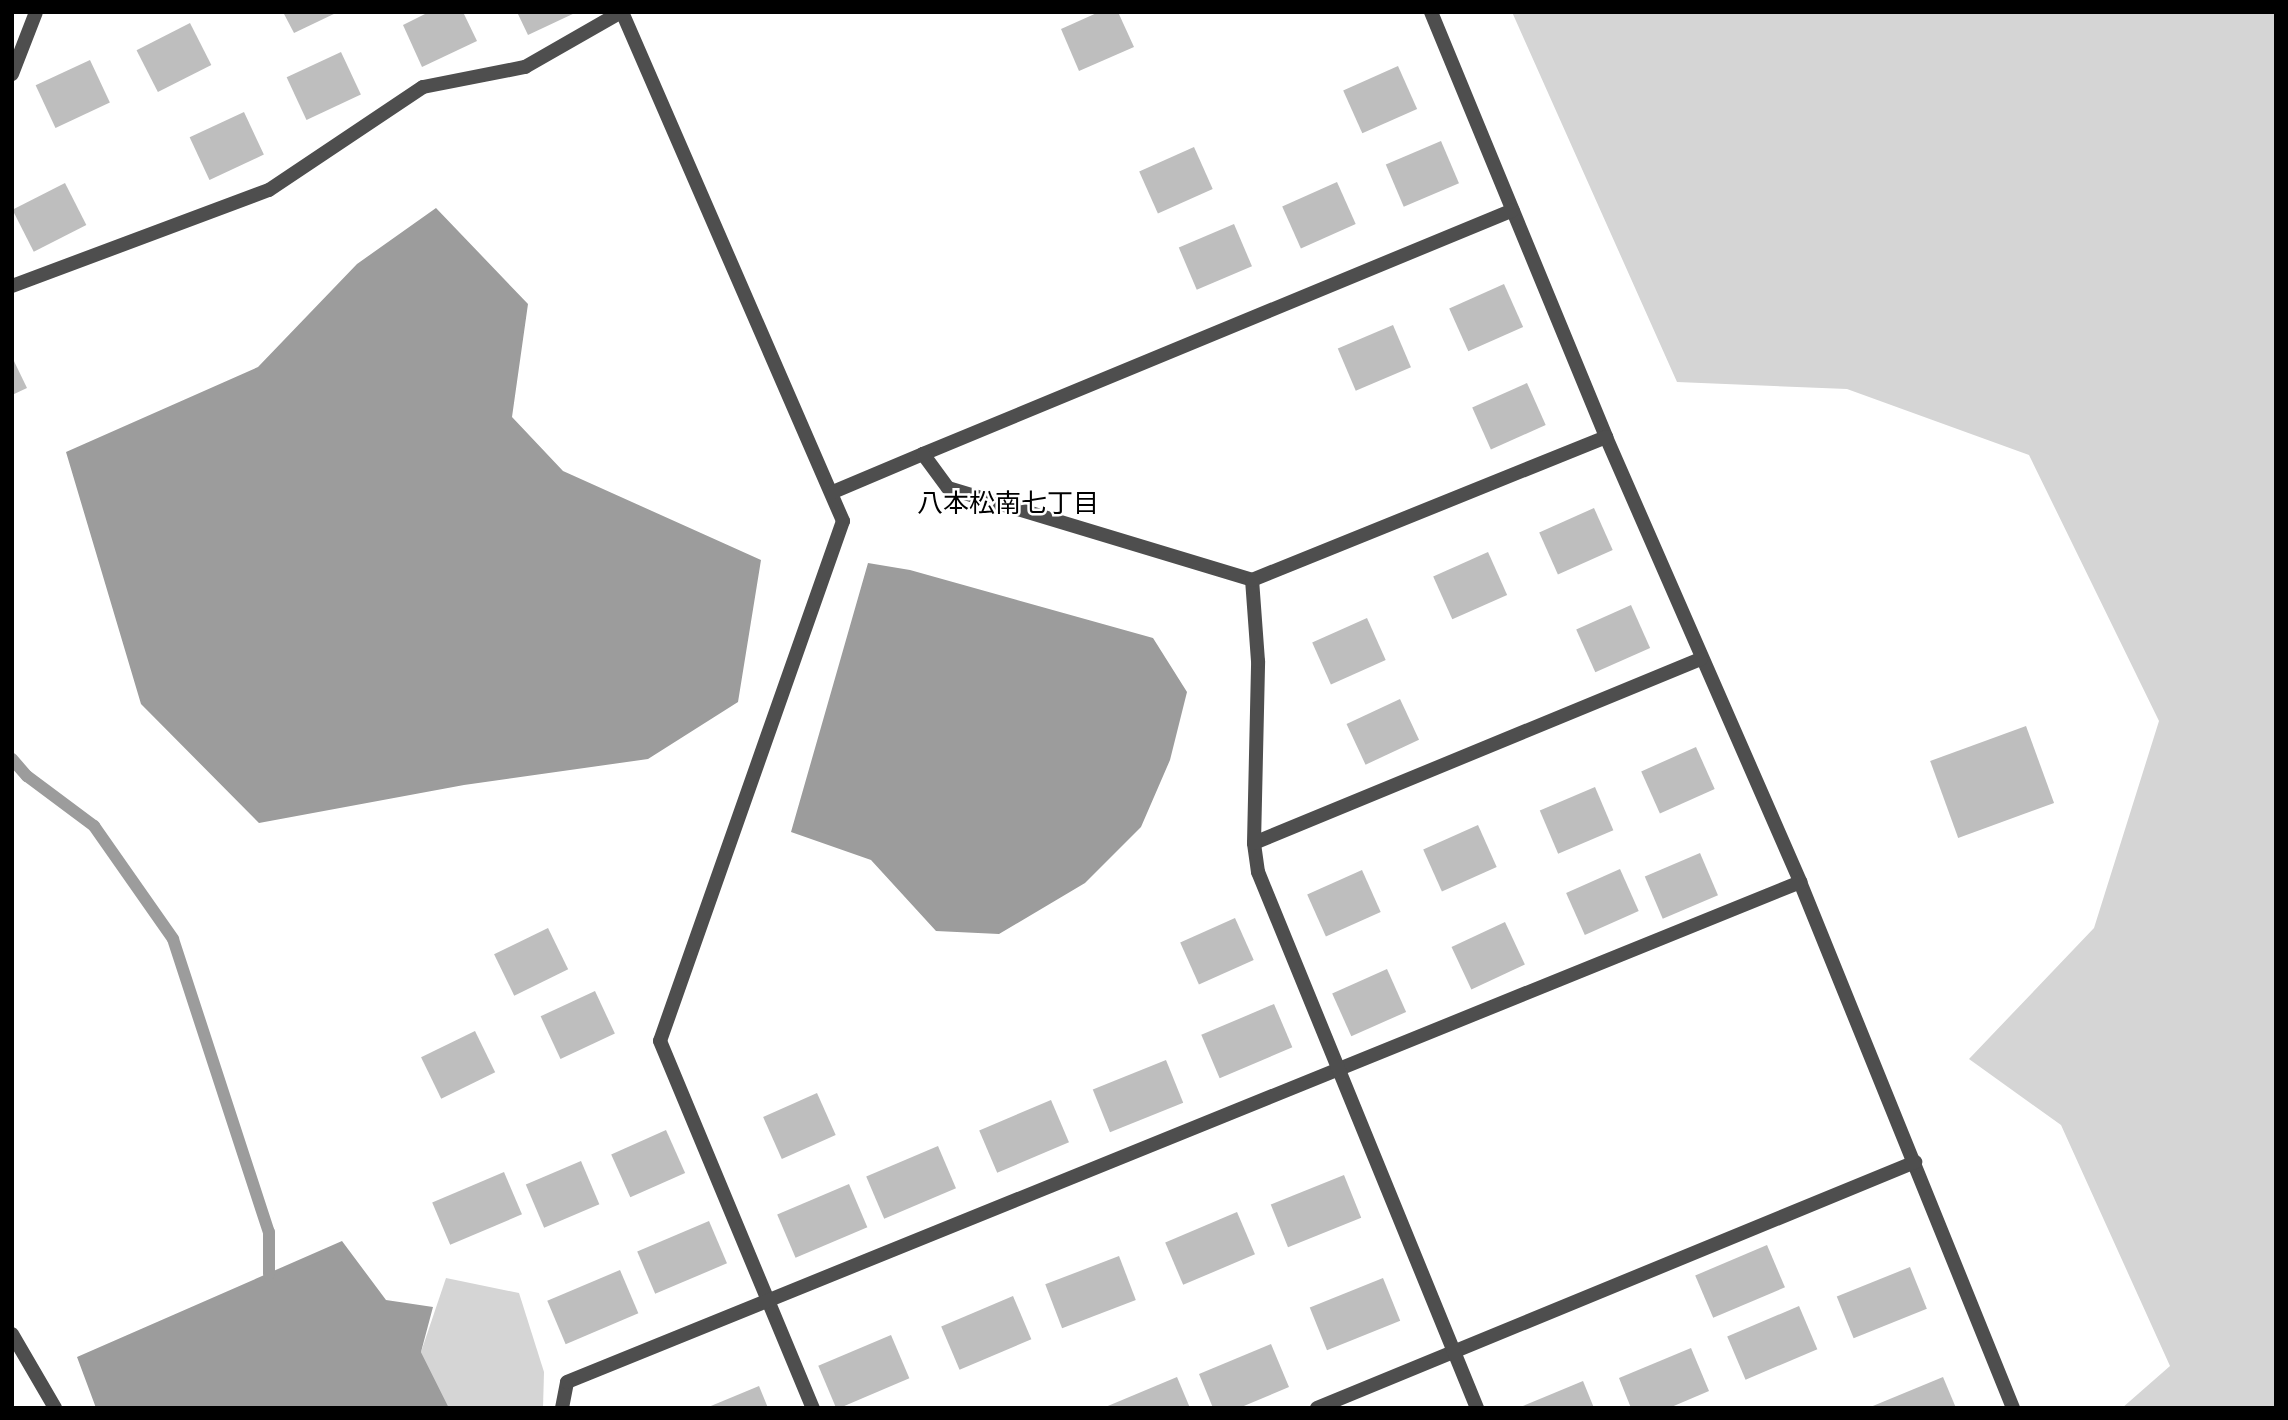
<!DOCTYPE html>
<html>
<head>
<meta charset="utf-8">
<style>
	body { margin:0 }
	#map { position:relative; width:2288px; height:1420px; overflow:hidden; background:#fff; font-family:"Alegreya Sans","Noto Sans JP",sans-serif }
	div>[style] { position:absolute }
	.green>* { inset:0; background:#d5d5d5 }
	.water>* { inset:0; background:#9c9c9c }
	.stream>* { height:12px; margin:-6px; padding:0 6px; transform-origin:6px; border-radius:6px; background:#9c9c9c }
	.building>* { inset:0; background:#bebebe; transform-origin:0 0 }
	.minor>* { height:14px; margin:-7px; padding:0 7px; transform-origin:7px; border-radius:7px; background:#4e4e4e }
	span { translate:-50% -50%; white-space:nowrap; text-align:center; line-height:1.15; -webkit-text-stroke:5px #fff; paint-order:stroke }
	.neighbourhood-label { font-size:26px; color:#000 }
	.frame { position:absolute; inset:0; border:14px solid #000; pointer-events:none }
</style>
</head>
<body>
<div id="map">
	<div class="green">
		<div style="clip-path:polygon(1512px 12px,2276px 12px,2276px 1408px,2122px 1408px,2170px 1366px,2061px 1125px,1969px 1059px,2094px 928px,2159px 721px,2029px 455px,1847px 389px,1677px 382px)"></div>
		<div style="clip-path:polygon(446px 1278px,519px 1293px,544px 1372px,543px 1408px,449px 1408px,421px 1352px)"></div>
	</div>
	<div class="water">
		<div style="clip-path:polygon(436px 208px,528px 304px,512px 417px,563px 471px,761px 560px,738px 702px,648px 759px,464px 785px,259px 823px,141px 704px,66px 452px,258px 367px,357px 264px)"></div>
		<div style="clip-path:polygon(868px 563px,910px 570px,1153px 638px,1187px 692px,1170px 760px,1141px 827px,1085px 883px,999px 934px,936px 931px,871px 860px,791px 832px)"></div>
		<div style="clip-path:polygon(342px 1241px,386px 1300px,433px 1307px,421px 1352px,449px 1408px,96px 1408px,77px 1357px)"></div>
	</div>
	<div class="stream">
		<div style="left:12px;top:759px;width:23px;rotate:49deg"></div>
		<div style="left:27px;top:776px;width:84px;rotate:36.7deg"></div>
		<div style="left:94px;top:826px;width:138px;rotate:55deg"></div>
		<div style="left:173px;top:939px;width:308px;rotate:71.9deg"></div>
		<div style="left:269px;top:1232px;width:42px;rotate:90deg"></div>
	</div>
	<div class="building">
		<div style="clip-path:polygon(283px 12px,338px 12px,294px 33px)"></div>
		<div style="clip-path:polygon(429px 12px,463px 12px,477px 41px,422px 67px,403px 25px)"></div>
		<div style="clip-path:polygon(517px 12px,577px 12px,528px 35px)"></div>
		<div style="clip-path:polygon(1099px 12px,1118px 12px,1134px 47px,1079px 71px,1061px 29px)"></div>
		<div style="left:190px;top:23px;width:47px;height:60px;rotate:63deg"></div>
		<div style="left:341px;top:52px;width:47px;height:60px;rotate:65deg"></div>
		<div style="left:90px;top:60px;width:47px;height:60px;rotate:65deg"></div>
		<div style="left:1398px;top:66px;width:47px;height:60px;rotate:66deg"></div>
		<div style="left:244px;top:112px;width:47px;height:60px;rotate:65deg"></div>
		<div style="left:1441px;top:141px;width:46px;height:60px;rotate:67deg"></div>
		<div style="left:1194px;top:147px;width:46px;height:60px;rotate:66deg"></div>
		<div style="left:1337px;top:182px;width:46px;height:60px;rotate:66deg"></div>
		<div style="left:65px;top:183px;width:47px;height:59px;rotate:63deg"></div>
		<div style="left:1234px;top:224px;width:46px;height:60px;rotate:67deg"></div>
		<div style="left:1504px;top:284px;width:47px;height:60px;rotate:66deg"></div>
		<div style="left:1393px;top:325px;width:46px;height:60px;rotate:67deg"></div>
		<div style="clip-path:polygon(12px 357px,27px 388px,12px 395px)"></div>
		<div style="left:1527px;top:383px;width:46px;height:60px;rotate:66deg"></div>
		<div style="left:1594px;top:508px;width:46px;height:60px;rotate:66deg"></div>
		<div style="left:1488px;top:552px;width:47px;height:60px;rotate:66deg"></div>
		<div style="left:1631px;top:605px;width:47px;height:60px;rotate:66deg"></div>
		<div style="left:1367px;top:618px;width:46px;height:60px;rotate:66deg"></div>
		<div style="left:1400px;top:699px;width:45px;height:59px;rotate:65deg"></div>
		<div style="left:2026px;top:726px;width:82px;height:102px;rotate:70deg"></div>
		<div style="left:1696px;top:747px;width:46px;height:60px;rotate:66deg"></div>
		<div style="left:1595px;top:787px;width:47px;height:60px;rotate:67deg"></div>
		<div style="left:1478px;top:825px;width:46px;height:60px;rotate:66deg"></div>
		<div style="left:1700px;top:853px;width:46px;height:60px;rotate:67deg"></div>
		<div style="left:1620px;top:869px;width:46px;height:59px;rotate:66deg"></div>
		<div style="left:1362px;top:870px;width:46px;height:60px;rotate:66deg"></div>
		<div style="left:1235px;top:918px;width:46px;height:60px;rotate:66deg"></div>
		<div style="left:1505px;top:922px;width:47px;height:59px;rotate:65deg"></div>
		<div style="left:548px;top:928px;width:46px;height:60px;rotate:64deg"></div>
		<div style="left:1387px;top:969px;width:47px;height:60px;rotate:66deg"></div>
		<div style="left:595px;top:991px;width:47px;height:60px;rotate:65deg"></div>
		<div style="left:1274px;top:1004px;width:47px;height:79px;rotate:67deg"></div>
		<div style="left:475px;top:1031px;width:46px;height:60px;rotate:64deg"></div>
		<div style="left:1166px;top:1060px;width:46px;height:79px;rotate:68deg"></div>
		<div style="left:817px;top:1093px;width:46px;height:59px;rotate:66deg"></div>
		<div style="left:1051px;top:1100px;width:46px;height:78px;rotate:67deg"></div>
		<div style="left:666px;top:1130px;width:47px;height:60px;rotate:66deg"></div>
		<div style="left:938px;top:1146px;width:46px;height:78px;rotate:67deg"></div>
		<div style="left:581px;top:1161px;width:47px;height:60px;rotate:67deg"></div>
		<div style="left:504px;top:1172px;width:46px;height:78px;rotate:67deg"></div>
		<div style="left:1344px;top:1175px;width:46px;height:79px;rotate:68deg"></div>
		<div style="left:849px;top:1184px;width:47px;height:78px;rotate:67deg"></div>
		<div style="left:1237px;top:1212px;width:46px;height:78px;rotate:67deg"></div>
		<div style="left:709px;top:1221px;width:46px;height:78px;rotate:67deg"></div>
		<div style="left:1767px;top:1245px;width:46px;height:78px;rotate:67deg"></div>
		<div style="left:1119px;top:1256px;width:47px;height:79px;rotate:69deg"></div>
		<div style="left:1910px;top:1267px;width:45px;height:79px;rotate:68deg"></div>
		<div style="left:620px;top:1270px;width:47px;height:79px;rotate:67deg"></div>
		<div style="left:1383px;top:1278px;width:46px;height:79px;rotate:68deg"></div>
		<div style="left:1013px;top:1296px;width:47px;height:78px;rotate:67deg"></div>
		<div style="left:1799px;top:1306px;width:47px;height:78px;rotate:67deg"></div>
		<div style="left:891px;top:1335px;width:47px;height:79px;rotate:67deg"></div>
		<div style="clip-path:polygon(1271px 1344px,1289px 1387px,1239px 1408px,1213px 1408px,1199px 1374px)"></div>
		<div style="clip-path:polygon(1691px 1348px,1709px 1391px,1669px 1408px,1631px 1408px,1619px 1378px)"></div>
		<div style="clip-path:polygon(1177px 1377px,1190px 1408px,1103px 1408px)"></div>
		<div style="clip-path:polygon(1943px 1377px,1956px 1408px,1868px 1408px)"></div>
		<div style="clip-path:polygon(1583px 1381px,1594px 1408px,1518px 1408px)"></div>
		<div style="clip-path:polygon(759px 1386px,768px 1408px,706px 1408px)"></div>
	</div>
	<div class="minor">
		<div style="left:622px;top:12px;width:555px;rotate:66.53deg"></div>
		<div style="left:843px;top:521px;width:551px;rotate:109.39deg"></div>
		<div style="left:660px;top:1041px;width:398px;rotate:67.4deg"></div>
		<div style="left:1431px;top:12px;width:460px;rotate:67.6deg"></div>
		<div style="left:1606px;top:437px;width:485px;rotate:66.4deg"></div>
		<div style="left:1800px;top:882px;width:567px;rotate:67.95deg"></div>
		<div style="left:12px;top:74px;width:66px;rotate:-68.8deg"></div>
		<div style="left:12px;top:286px;width:274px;rotate:-20.5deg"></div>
		<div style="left:269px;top:190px;width:185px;rotate:-33.8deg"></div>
		<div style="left:423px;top:87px;width:104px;rotate:-11.1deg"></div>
		<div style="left:525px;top:67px;width:111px;rotate:-29.8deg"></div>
		<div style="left:923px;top:454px;width:638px;rotate:-22.47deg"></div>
		<div style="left:833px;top:492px;width:98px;rotate:-22.9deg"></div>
		<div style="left:923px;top:454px;width:42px;rotate:53.7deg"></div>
		<div style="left:948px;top:488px;width:318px;rotate:16.8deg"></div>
		<div style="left:1254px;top:843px;width:483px;rotate:-22.4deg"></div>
		<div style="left:12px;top:1334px;width:86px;rotate:59.8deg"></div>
		<div style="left:562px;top:1408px;width:26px;rotate:-79deg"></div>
		<div style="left:567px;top:1382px;width:1331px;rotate:-22.07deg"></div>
		<div style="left:1317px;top:1408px;width:647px;rotate:-22.36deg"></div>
		<div style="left:1477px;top:1408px;width:579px;rotate:-112.22deg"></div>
		<div style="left:1258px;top:872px;width:29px;rotate:-98deg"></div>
		<div style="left:1254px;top:843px;width:182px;rotate:-88.7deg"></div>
		<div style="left:1258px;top:661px;width:81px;rotate:-94.2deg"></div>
		<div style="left:1252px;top:580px;width:382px;rotate:-22deg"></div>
	</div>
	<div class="neighbourhood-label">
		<span style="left:1008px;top:505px">八本松南七丁目</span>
	</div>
	<div class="frame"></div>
</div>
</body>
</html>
